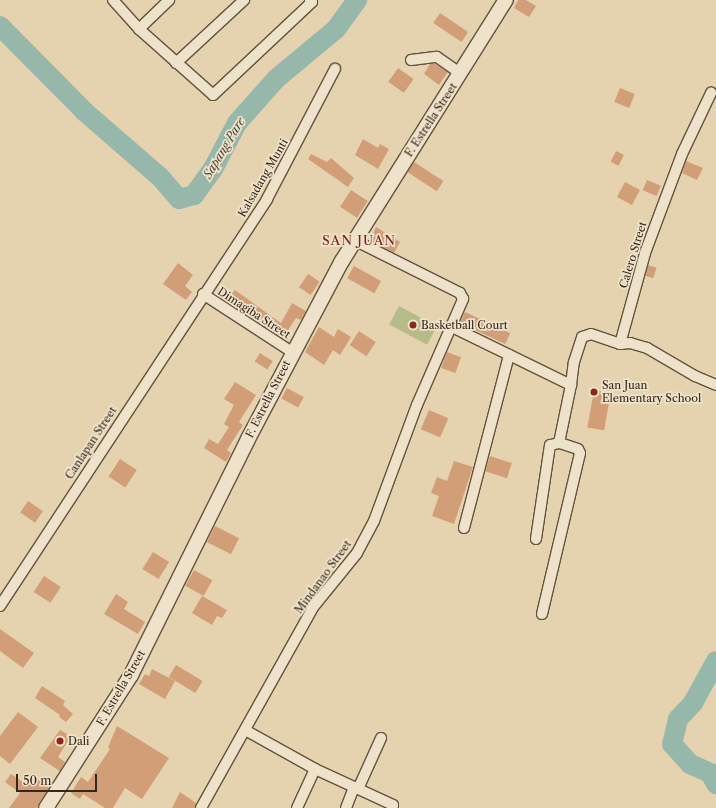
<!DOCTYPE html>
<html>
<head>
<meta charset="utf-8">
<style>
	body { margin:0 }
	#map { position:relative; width:716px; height:808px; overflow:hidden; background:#e5d3af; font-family:"Libre Caslon Text",serif }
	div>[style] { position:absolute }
	.green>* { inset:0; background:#b5bc8a; transform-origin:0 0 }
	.river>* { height:20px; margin:-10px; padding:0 10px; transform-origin:10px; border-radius:10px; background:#96b8aa }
	.building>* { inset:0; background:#d29e77; transform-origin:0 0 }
	.roads { filter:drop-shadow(1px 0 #62533e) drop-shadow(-1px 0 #62533e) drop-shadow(0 1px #62533e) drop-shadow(0 -1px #62533e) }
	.street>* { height:10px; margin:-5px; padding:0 5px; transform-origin:5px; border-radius:5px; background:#eee2cb }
	.secondary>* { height:14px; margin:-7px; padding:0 7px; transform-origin:7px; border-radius:7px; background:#eee2cb }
	.dots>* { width:11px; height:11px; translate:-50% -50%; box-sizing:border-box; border:2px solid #eee2cb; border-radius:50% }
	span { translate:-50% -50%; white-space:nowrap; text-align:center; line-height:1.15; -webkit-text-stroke:3.5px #eee2cb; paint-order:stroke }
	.street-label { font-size:11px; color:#362818 }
	.poi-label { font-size:11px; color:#362818 }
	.left { translate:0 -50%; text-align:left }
	.water-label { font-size:12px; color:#4e4c3c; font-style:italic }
	.quarter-label { font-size:13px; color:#7a1f14; letter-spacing:1px }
	.scale { position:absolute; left:16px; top:774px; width:81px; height:18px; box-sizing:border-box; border:2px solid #362818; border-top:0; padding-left:5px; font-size:12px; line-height:14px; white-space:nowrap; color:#362818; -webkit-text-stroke:3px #eee2cb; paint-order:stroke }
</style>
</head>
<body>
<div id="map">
	<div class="green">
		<div style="left:399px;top:306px;width:43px;height:21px;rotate:28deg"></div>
	</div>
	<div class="river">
		<div style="left:0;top:26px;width:121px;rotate:45.3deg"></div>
		<div style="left:85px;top:112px;width:99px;rotate:40.9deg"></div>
		<div style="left:160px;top:177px;width:29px;rotate:49deg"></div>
		<div style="left:179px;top:199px;width:16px;rotate:-15deg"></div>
		<div style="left:194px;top:195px;width:32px;rotate:-54deg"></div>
		<div style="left:213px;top:169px;width:52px;rotate:-62.4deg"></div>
		<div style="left:237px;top:123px;width:59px;rotate:-48.4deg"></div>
		<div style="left:276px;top:79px;width:78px;rotate:-39.8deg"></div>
		<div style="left:336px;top:29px;width:36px;rotate:-54deg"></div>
		<div style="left:716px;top:661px;width:48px;rotate:118.7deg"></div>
		<div style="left:693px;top:703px;width:22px;rotate:133deg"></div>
		<div style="left:678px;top:719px;width:26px;rotate:103deg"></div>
		<div style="left:672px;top:744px;width:27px;rotate:48deg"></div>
		<div style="left:690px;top:764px;width:22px;rotate:24deg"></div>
		<div style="left:710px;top:773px;width:13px;rotate:61deg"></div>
	</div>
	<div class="building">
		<div style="clip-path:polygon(518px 0,526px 0,536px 6px,529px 17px,514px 8px)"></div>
		<div style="left:440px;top:13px;width:34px;height:12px;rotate:34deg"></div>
		<div style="clip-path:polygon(430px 64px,435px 64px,448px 72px,439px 85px,424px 74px)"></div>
		<div style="left:398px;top:68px;width:19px;height:17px;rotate:35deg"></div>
		<div style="left:620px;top:88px;width:16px;height:15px;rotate:22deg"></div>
		<div style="clip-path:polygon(363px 139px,378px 148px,380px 144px,389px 149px,378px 169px,355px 155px)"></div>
		<div style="left:616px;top:151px;width:9px;height:12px;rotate:27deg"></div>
		<div style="clip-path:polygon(311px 154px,327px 162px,331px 158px,354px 178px,348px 187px,308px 159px)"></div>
		<div style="clip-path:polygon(686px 161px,703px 168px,697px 180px,682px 173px)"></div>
		<div style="left:414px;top:162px;width:35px;height:12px;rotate:33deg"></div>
		<div style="left:647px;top:180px;width:15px;height:11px;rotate:23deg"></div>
		<div style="left:625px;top:182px;width:17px;height:17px;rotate:28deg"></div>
		<div style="left:351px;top:190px;width:20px;height:20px;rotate:33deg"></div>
		<div style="clip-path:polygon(376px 227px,400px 242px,394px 253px,370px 241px)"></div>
		<div style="clip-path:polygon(178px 263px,193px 275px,185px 286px,192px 292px,186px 300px,163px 284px)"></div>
		<div style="left:648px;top:265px;width:9px;height:11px;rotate:18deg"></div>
		<div style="left:354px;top:266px;width:31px;height:14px;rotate:29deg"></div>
		<div style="left:308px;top:274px;width:14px;height:16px;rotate:34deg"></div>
		<div style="clip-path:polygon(235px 290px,281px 323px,292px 303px,306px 311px,301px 320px,296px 318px,283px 338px,226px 300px)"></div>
		<div style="left:465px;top:312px;width:50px;height:12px;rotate:25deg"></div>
		<div style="clip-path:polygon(319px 327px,334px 337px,338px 329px,351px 337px,340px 355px,333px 350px,324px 365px,305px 352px)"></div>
		<div style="left:359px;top:331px;width:20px;height:17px;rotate:33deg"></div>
		<div style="left:447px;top:352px;width:15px;height:17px;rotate:20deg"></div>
		<div style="left:260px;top:353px;width:15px;height:10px;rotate:32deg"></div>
		<div style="clip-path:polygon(235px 382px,256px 395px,239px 422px,243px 425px,227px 450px,231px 453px,226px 462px,204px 448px,209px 439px,218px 444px,229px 427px,224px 424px,234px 405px,224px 399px)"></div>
		<div style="left:287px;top:388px;width:19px;height:12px;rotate:28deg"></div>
		<div style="left:594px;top:390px;width:17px;height:38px;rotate:10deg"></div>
		<div style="left:429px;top:410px;width:21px;height:21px;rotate:23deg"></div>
		<div style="left:490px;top:456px;width:23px;height:16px;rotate:18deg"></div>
		<div style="left:120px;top:459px;width:20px;height:21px;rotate:33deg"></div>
		<div style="clip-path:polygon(454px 461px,473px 467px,454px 524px,432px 516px,439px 496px,431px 493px,437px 477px,447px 481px)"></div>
		<div style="left:28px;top:501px;width:18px;height:14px;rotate:34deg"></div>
		<div style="left:215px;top:526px;width:27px;height:18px;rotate:27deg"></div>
		<div style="left:153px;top:552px;width:19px;height:20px;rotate:32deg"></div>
		<div style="left:194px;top:570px;width:21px;height:18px;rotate:29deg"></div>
		<div style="left:44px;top:576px;width:20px;height:19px;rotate:33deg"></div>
		<div style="clip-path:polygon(116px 594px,128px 602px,124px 609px,145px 622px,138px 634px,104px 614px)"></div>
		<div style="clip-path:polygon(202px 596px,227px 610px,222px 618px,217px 616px,212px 625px,192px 613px)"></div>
		<div style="clip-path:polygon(0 629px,34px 653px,23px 668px,0 651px)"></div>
		<div style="left:176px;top:665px;width:31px;height:14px;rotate:31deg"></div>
		<div style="clip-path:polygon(152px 669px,175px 681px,165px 699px,139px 684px,145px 674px,149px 676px)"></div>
		<div style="clip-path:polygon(42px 686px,65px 701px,63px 705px,73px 714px,66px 722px,59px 717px,60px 715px,35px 698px)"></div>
		<div style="clip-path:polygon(18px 712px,38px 727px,10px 764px,0 756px,0 736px)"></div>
		<div style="clip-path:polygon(117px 726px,169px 758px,142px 799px,125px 788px,113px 808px,105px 808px,83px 794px,80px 799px,71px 793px,81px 777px,88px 782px,110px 749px,108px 747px)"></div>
		<div style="clip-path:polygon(60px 730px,71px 736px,58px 757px,65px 762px,60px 771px,40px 758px)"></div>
		<div style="clip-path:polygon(11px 774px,27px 785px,33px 776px,49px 788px,36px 808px,9px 808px,20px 793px,5px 782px)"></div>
		<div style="clip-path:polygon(180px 792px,196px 803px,195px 808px,172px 808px)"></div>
	</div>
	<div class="roads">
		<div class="street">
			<div style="left:113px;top:0;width:39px;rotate:48deg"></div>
			<div style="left:139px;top:29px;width:99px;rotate:41.7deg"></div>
			<div style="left:213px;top:95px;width:136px;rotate:-43.2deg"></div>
			<div style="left:312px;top:2px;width:3px;rotate:-135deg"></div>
			<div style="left:139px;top:29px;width:42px;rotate:-44deg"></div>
			<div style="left:411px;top:60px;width:26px;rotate:-7deg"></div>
			<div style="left:437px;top:57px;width:29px;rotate:35deg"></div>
			<div style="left:176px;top:63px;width:93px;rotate:-42.8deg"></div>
			<div style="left:203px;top:294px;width:106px;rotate:33.1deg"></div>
			<div style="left:450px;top:326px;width:135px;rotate:26deg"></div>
			<div style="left:571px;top:385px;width:59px;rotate:101.7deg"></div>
			<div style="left:559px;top:443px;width:9px;rotate:167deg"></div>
			<div style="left:550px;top:445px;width:95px;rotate:98.5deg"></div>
			<div style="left:620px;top:344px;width:10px;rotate:-6deg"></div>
			<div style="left:630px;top:343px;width:18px;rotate:16deg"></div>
			<div style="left:647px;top:348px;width:56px;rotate:30.3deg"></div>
			<div style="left:695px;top:376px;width:23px;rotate:23deg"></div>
			<div style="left:571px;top:385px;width:23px;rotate:-83deg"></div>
			<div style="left:574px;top:362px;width:26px;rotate:-72deg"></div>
			<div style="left:582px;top:337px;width:9px;rotate:-18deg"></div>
			<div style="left:591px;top:334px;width:31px;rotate:19deg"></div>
			<div style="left:620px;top:344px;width:94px;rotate:-74.6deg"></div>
			<div style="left:645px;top:253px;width:106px;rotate:-69.5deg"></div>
			<div style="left:682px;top:154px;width:68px;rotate:-64.6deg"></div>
			<div style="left:464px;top:528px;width:179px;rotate:-75.4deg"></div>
			<div style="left:0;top:606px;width:487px;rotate:-56.7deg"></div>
			<div style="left:267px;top:199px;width:147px;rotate:-62.4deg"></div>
			<div style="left:542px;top:614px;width:165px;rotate:-76.7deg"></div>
			<div style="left:580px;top:453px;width:4px;rotate:-117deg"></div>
			<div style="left:578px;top:449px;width:20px;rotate:-162deg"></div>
			<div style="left:245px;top:730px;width:80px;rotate:29.1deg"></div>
			<div style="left:315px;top:769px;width:86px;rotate:24.8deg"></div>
			<div style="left:393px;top:805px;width:3px;rotate:108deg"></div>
			<div style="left:358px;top:789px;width:56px;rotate:-65.7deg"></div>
			<div style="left:201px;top:808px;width:231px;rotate:-60.8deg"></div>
			<div style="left:314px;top:606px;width:68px;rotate:-50.9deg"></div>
			<div style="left:357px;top:553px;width:36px;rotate:-62deg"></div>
			<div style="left:374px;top:521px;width:124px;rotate:-69.7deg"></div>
			<div style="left:417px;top:405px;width:116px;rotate:-66.5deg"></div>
			<div style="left:463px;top:299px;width:7px;rotate:-117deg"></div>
			<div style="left:460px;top:293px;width:119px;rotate:-153.4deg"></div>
			<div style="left:297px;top:808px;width:43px;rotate:-65.2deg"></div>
			<div style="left:346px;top:808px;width:22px;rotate:-69deg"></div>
		</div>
		<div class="secondary">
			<div style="left:46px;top:808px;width:158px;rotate:-57.4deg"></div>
			<div style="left:131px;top:675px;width:263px;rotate:-63.6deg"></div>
			<div style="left:248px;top:439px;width:201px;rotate:-62.2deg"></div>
			<div style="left:342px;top:261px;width:308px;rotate:-57.9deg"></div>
		</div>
	</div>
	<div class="dots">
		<div style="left:413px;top:325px;background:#8f2418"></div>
		<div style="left:594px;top:392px;background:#8f2418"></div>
		<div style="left:60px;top:741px;background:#8f2418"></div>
	</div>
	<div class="street-label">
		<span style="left:431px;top:120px;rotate:-57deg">F. Estrella Street</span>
		<span style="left:263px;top:178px;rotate:-60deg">Kalsadang Munti</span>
		<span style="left:633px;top:255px;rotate:-73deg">Calero Street</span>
		<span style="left:254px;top:313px;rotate:33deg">Dimagiba Street</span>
		<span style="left:268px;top:399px;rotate:-63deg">F. Estrella Street</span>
		<span style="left:91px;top:443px;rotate:-57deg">Canlapan Street</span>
		<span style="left:323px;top:577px;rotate:-54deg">Mindanao Street</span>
		<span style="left:121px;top:688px;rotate:-60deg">F. Estrella Street</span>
	</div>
	<div class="poi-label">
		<span class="left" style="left:421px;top:325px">Basketball Court</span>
		<span class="left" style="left:602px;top:392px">San Juan<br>Elementary School</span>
		<span class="left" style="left:68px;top:741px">Dali</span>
	</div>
	<div class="water-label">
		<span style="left:224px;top:148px;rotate:-59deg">Sapang Pare</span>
	</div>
	<div class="quarter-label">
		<span style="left:359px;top:240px">SAN JUAN</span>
	</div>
	<div class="scale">50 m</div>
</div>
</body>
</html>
